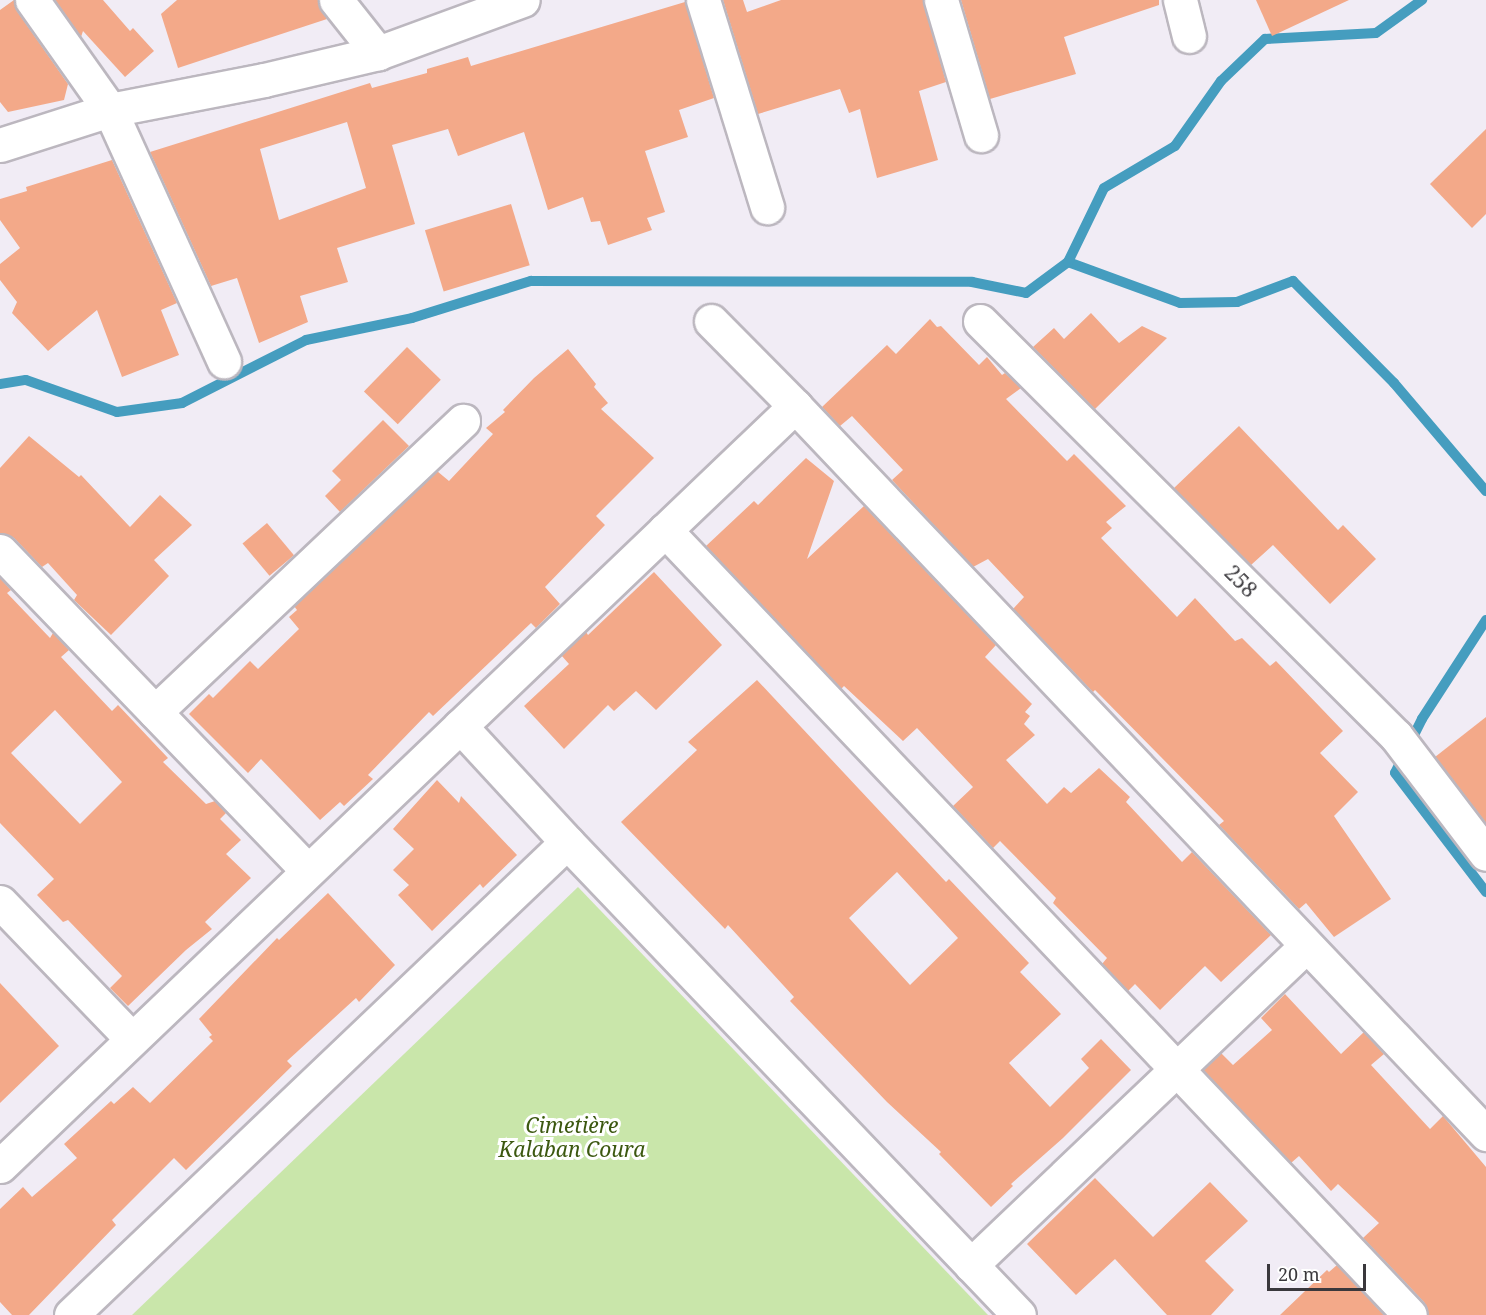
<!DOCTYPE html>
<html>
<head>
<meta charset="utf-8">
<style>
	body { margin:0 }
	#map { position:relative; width:1486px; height:1315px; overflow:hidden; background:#f1ecf5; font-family:"Noto Serif",serif }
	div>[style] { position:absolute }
	.green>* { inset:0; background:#c9e6aa }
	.stream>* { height:10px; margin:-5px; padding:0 5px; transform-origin:5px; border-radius:5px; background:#459dbf }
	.building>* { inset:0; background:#f3a989; transform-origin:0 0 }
	.roads { filter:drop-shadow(2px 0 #bcb7bf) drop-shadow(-2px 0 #bcb7bf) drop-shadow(0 2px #bcb7bf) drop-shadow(0 -2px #bcb7bf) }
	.minor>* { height:33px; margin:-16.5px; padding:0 16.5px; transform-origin:16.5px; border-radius:16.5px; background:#fff }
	span { translate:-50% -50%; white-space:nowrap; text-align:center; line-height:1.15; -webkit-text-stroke:6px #fff; paint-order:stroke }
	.street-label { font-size:21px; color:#3a383c }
	.park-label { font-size:21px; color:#3c5810; font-style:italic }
	.scale { position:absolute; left:1267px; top:1264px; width:99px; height:27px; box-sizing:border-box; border:3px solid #3a383c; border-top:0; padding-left:8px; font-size:18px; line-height:21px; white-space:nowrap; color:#3a383c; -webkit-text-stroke:4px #fff; paint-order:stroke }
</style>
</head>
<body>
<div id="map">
	<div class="green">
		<div style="clip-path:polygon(578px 887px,988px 1315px,132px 1315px)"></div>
	</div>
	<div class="stream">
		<div style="left:1068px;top:262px;width:119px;rotate:20.1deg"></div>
		<div style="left:1180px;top:303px;width:57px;rotate:-1deg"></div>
		<div style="left:1237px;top:302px;width:60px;rotate:-20.6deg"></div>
		<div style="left:1293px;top:281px;width:144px;rotate:45.3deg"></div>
		<div style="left:1394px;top:383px;width:142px;rotate:49.6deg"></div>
		<div style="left:0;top:384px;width:26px;rotate:-9deg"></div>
		<div style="left:26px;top:380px;width:96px;rotate:19.4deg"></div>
		<div style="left:117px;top:412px;width:66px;rotate:-7.9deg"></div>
		<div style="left:182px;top:403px;width:139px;rotate:-26.9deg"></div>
		<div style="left:306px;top:340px;width:108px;rotate:-11.7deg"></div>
		<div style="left:412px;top:318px;width:125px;rotate:-17.3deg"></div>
		<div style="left:531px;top:281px;width:441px;rotate:0.1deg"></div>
		<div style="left:972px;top:282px;width:55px;rotate:11.5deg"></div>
		<div style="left:1026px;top:293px;width:52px;rotate:-36.4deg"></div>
		<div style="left:1068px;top:262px;width:82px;rotate:-64.1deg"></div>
		<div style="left:1104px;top:188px;width:82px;rotate:-30.6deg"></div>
		<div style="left:1175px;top:146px;width:80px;rotate:-54.7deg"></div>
		<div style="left:1221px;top:81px;width:61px;rotate:-43.7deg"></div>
		<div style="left:1265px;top:39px;width:111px;rotate:-3.1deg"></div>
		<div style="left:1376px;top:33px;width:57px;rotate:-35.7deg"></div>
		<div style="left:1486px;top:620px;width:118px;rotate:122.9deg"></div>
		<div style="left:1422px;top:719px;width:60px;rotate:116.6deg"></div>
		<div style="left:1395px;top:773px;width:150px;rotate:52.6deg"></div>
	</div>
	<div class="building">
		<div style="clip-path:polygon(14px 0,17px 11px,68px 84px,64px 100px,8px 112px,0 102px,0 10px)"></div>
		<div style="clip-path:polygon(55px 0,103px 0,130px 31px,133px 28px,154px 51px,125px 77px,83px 31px,81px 37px)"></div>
		<div style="clip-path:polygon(177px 0,318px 0,327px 19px,178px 68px,161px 14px)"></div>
		<div style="clip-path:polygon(723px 0,743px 0,747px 12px,781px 0,923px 0,946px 82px,919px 91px,938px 160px,877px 178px,860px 109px,849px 113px,840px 89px,758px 114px)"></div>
		<div style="clip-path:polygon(961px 0,1159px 0,1159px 5px,1064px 37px,1076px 74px,990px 99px)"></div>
		<div style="clip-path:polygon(1256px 0,1349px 0,1272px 36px)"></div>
		<div style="clip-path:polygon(evenodd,685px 2px,714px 98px,679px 110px,688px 137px,645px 151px,665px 212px,647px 218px,652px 230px,608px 245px,600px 221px,591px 222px,583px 197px,548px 210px,524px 132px,458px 156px,448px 129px,392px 145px,415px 224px,337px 248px,348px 282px,300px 296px,308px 322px,259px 343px,237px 278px,211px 286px,150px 152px,370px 83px,372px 88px,427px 73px,427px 69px,468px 57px,471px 66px,685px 2px,347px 122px,366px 188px,279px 220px,260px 149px,347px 122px)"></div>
		<div style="clip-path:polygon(1486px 129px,1486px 214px,1472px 228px,1430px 184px)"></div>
		<div style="clip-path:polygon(112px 160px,177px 303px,161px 310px,179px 355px,122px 377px,97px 310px,48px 351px,12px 313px,17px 302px,0 280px,0 264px,20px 248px,0 220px,0 199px,27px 191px,26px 187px)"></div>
		<div style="left:511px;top:204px;width:64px;height:90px;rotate:73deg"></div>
		<div style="clip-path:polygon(1091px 313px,1119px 343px,1142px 326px,1167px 338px,1095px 409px,1033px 347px,1054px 328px,1064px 339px)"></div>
		<div style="clip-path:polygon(930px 319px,937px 327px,941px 326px,979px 365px,987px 357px,1002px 375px,1005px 373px,1021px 388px,1006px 399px,1067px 461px,1074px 454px,1126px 506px,1106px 522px,1112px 528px,1101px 538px,1177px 617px,1195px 598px,1235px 641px,1242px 638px,1270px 666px,1276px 661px,1343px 731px,1320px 753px,1358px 792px,1334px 816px,1391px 899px,1334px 937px,1306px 903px,1299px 909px,1219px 825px,1224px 821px,1095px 690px,1093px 692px,1013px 609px,1024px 597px,988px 559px,973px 567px,892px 480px,903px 470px,852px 416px,840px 426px,822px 407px,887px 345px,896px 354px)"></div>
		<div style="left:407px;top:347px;width:47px;height:62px;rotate:44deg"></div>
		<div style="clip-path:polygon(568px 349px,596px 384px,594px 387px,608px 403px,601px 409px,654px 458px,596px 516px,605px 525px,545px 587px,560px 604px,536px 628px,531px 623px,433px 716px,429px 712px,368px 775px,373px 779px,344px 806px,340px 802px,320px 820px,261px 759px,248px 773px,189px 714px,209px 694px,213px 698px,250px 661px,258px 669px,299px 629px,289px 617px,297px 610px,294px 606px,437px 471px,449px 481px,493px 434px,486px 428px,505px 412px,503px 410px,534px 378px)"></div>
		<div style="clip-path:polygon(383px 420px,409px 446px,340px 512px,325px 496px,341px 480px,332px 471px)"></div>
		<div style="clip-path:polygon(1239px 426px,1338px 530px,1343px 525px,1376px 559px,1330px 604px,1273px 545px,1251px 565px,1174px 488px)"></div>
		<div style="clip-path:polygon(29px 436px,79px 477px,81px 475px,130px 527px,160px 495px,192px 525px,154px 560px,169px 576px,111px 635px,74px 600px,77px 595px,48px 563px,42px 567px,14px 538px,0 533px,0 468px)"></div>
		<div style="clip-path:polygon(806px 458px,834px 481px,807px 559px,864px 506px,996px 645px,985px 657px,1032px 704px,1025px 712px,1030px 716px,1024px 724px,1035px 735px,1006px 760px,1047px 804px,1064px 787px,1071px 793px,1099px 768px,1130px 797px,1126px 802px,1182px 862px,1192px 852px,1271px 935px,1221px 982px,1205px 966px,1160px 1010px,1135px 984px,1128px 991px,1102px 964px,1107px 958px,1053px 903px,1056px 898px,1000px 841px,993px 848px,953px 806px,973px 787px,917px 728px,903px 741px,844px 686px,841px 689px,706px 546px,754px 501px,758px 505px)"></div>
		<div style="left:267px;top:523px;width:42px;height:32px;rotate:50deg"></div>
		<div style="clip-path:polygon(654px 572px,722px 645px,656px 710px,636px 691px,614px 711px,608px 705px,564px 749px,524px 706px,569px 664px,561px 655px,586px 632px,588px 635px)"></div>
		<div style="clip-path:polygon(evenodd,0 578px,11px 590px,7px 593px,50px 638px,53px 633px,69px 650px,61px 657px,112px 711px,118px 705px,168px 758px,163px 762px,206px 804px,215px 801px,226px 813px,220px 819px,241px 840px,226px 854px,251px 878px,205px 922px,212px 929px,186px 950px,128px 1006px,110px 988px,122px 976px,68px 920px,63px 922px,37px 895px,54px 879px,0 823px,0 578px,55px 710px,122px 782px,80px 824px,11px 753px,55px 710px)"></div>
		<div style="clip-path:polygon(evenodd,757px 680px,946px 882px,949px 879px,1029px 963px,1020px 972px,1061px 1014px,1009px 1063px,1050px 1107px,1089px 1068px,1081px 1059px,1101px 1039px,1131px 1070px,1063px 1138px,1011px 1184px,1013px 1186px,991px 1207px,939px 1154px,941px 1152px,887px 1102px,790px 1001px,794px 997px,728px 925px,725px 929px,621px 822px,697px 750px,688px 742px,757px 680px,897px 872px,958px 938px,910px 985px,849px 918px,897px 872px)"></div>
		<div style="clip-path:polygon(1486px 717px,1486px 823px,1435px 757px)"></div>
		<div style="clip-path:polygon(437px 780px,459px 803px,461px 796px,517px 855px,483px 888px,480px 884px,432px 931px,398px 895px,409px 885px,393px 870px,414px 849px,393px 829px)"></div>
		<div style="clip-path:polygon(328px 893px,395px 965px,359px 1002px,356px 998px,287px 1061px,292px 1066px,186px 1170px,174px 1158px,112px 1220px,116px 1225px,29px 1315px,12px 1315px,0 1302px,0 1209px,23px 1187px,32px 1197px,77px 1158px,64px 1144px,111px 1101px,114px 1104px,133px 1087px,150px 1103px,213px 1041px,209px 1037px,212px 1035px,199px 1019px,277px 938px,279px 940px)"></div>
		<div style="clip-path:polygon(0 983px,59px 1046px,0 1103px)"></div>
		<div style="clip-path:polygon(1285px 994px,1341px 1054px,1364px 1032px,1384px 1054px,1371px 1065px,1430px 1129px,1443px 1116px,1486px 1167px,1486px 1315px,1428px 1315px,1424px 1302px,1363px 1238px,1379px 1223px,1338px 1184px,1331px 1191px,1299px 1156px,1291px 1163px,1203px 1070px,1221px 1053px,1233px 1065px,1272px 1030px,1261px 1018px)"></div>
		<div style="clip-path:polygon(1095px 1178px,1153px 1237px,1210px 1182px,1248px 1221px,1205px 1261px,1234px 1290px,1211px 1315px,1167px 1315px,1115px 1259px,1076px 1295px,1027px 1244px)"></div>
		<div style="clip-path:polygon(1337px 1265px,1384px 1315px,1280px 1315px,1327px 1270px,1329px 1272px)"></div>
	</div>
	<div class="roads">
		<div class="minor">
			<div style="left:32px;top:0;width:135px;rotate:54.7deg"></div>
			<div style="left:110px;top:110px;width:276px;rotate:65.6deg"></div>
			<div style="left:336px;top:0;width:68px;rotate:51.6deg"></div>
			<div style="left:703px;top:0;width:217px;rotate:72.8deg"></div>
			<div style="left:941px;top:0;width:141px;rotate:73.5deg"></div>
			<div style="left:1180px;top:0;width:37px;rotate:76deg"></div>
			<div style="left:0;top:145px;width:115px;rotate:-17.7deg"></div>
			<div style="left:110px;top:110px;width:157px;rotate:-11deg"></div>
			<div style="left:264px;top:80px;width:117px;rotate:-13.3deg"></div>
			<div style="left:378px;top:53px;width:154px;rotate:-20.1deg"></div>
			<div style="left:711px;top:321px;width:120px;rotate:45.3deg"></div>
			<div style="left:795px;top:406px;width:1004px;rotate:46.49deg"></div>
			<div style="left:980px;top:321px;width:588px;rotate:44.93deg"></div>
			<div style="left:1396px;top:736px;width:148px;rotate:52.7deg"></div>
			<div style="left:665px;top:530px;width:1082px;rotate:46.5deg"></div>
			<div style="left:0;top:551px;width:444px;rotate:46.1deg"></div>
			<div style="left:155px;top:712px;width:424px;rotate:-43.4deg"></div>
			<div style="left:460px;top:726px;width:158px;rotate:47.3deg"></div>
			<div style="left:567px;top:842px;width:654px;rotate:46.3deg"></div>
			<div style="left:0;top:902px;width:190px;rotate:46.1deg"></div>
			<div style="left:0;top:1166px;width:1100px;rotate:-43.71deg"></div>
			<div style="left:971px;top:1265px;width:463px;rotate:-43.6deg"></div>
			<div style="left:71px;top:1315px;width:685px;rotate:-43.64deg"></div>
		</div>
	</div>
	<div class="street-label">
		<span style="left:1241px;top:581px;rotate:45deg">258</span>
	</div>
	<div class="park-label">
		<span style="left:572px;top:1137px">Cimetière<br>Kalaban Coura</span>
	</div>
	<div class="scale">20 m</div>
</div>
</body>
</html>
